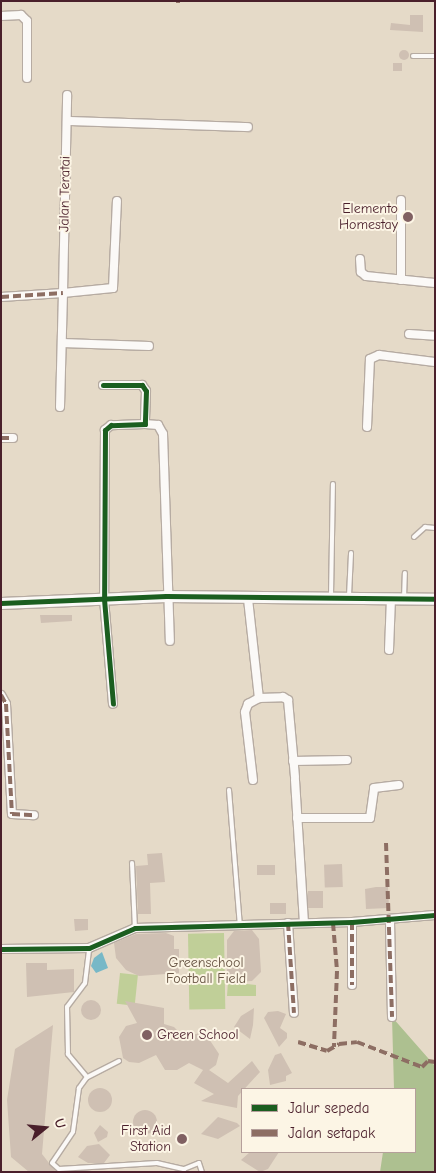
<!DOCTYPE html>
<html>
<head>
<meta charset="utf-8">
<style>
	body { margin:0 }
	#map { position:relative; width:436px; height:1173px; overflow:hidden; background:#e5dac8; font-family:"Comic Neue",sans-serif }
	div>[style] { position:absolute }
	.green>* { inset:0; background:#c0cf98; transform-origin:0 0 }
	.forest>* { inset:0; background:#adc090 }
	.water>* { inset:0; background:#77b8c7 }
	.building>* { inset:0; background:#cfc0b3; transform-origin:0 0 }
	.round { border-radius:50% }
	.roads { filter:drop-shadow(1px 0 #b6aba2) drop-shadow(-1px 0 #b6aba2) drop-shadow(0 1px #b6aba2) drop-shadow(0 -1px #b6aba2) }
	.lane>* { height:4px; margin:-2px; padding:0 2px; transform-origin:2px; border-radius:2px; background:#fbf9f7 }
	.street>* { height:8px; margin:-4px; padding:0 4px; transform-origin:4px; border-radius:4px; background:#fbf9f7 }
	.secondary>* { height:11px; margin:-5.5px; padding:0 5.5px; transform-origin:5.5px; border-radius:5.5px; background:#fbf9f7 }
	.quiet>* { height:4px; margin-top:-2px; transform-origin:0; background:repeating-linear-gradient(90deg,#8d6e63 0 8px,transparent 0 12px) }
	.cycleway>* { height:5px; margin:-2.5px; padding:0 2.5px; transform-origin:2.5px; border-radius:2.5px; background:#1b5e20 }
	.dots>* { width:14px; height:14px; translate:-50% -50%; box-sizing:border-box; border:2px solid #fcf5e5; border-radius:50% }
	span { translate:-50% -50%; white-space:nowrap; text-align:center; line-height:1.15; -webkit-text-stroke:4px #fcf5e5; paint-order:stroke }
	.street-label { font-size:14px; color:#4a1f2b }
	.poi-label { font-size:14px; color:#4a1f2b }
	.right { translate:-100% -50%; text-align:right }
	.left { translate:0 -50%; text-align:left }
	.park-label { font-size:14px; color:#645140 }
	.frame { position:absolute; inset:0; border:2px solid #4a1f2b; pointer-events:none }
	.legend { position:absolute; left:241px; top:1088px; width:175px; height:65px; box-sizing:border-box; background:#fcf5e5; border:1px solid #b59f9b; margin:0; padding:6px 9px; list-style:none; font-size:15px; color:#4a1f2b }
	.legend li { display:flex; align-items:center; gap:10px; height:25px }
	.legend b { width:25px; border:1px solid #b59f9b }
	.north { position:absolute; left:20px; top:1103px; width:50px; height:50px; -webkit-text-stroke:4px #fcf5e5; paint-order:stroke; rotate:73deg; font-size:14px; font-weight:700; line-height:20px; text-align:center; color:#4a1f2b }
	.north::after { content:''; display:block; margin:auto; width:18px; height:22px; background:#4a1f2b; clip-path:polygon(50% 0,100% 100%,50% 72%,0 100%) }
</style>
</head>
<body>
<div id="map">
	<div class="green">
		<div style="left:224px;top:933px;width:76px;height:36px;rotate:89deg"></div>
		<div style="left:120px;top:973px;width:18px;height:31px;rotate:6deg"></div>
		<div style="clip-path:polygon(228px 982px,256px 985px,256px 996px,227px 996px)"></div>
	</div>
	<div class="forest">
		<div style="clip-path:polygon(392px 1017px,435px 1066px,435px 1172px,380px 1172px,383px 1152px,415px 1152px,415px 1089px,394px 1089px)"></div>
	</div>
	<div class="water">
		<div style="clip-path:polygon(102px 952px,108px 968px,96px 973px,91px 966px,94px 958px)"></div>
	</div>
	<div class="building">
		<div style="clip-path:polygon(410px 15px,423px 15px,423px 32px,390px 30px,391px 23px,410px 25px)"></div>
		<div class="round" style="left:399px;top:50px;width:10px;height:10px"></div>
		<div style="left:393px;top:63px;width:9px;height:8px"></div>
		<div style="clip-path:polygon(40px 615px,72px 615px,72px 621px,41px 623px)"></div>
		<div style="clip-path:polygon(162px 853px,165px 882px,150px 883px,151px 914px,138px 914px,136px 866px,148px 865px,147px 854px)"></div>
		<div style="left:342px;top:864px;width:23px;height:18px;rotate:88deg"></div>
		<div style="left:275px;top:865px;width:10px;height:18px;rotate:90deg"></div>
		<div style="clip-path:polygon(376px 887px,388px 887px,389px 908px,366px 909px,365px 889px)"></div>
		<div style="left:308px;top:891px;width:15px;height:17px"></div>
		<div style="left:286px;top:903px;width:11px;height:16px;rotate:90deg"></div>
		<div style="clip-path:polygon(74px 919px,88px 919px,88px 930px,75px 931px)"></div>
		<div style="clip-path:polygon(252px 930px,259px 939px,261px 972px,252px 981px,238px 982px,227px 972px,227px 940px,234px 931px)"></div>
		<div style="clip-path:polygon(166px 933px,174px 936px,174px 949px,179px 949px,179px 973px,139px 976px,126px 970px,116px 958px,114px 943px,136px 934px)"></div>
		<div style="clip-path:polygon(26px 963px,47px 963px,47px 970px,74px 969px,74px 992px,27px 997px)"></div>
		<div class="round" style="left:81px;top:1000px;width:20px;height:20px"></div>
		<div style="clip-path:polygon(125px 1001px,164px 1008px,164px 1024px,174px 1027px,184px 1037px,200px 1033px,207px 1036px,219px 1054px,216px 1065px,209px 1070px,228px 1083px,252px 1061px,260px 1072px,238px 1096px,237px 1108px,201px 1101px,214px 1094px,194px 1083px,203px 1070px,189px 1063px,177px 1070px,165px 1070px,156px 1055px,139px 1063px,129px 1062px,123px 1058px,119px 1037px,126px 1026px,137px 1023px)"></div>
		<div style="clip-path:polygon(254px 1008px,253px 1025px,250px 1039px,234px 1027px,241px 1016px)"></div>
		<div style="clip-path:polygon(278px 1011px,286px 1014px,280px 1028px,287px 1033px,287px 1038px,279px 1047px,264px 1018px,268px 1012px)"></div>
		<div style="clip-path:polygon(53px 1025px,42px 1154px,56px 1172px,29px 1172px,11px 1157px,7px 1100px,15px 1049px)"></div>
		<div style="clip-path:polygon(281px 1053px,292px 1073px,286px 1076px,286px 1081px,270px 1085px,268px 1070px,275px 1055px)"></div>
		<div class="round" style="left:88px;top:1088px;width:24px;height:24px"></div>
		<div class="round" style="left:133px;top:1110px;width:24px;height:24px"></div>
		<div style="clip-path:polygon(218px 1117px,237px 1123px,240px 1126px,218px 1139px,201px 1134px)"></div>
		<div style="clip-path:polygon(100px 1125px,108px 1132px,107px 1137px,98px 1142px,94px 1133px)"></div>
		<div style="clip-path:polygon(181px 1132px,189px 1141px,184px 1143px,178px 1142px,175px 1137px)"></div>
		<div style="clip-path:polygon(99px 1144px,110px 1155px,104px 1163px,88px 1163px,78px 1157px,87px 1146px)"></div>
		<div style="clip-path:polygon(250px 1152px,279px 1152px,268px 1169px,260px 1172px,241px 1160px)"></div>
	</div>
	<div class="roads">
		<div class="lane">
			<div style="left:413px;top:56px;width:22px"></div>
			<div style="left:414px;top:537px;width:15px;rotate:-42deg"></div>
			<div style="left:425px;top:527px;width:10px;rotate:6deg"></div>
			<div style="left:331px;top:595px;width:111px;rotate:-89deg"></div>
			<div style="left:349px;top:596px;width:43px;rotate:-87.3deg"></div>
			<div style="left:404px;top:598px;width:25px;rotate:-88deg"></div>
			<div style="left:229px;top:790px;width:136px;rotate:85.4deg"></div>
			<div style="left:132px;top:863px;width:65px;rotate:87.4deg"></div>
			<div style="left:119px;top:1061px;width:36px;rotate:153deg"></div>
			<div style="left:87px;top:1077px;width:14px;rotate:126deg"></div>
			<div style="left:79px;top:1088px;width:44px;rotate:97.8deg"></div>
			<div style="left:73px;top:1132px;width:37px;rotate:124deg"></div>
			<div style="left:52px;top:1163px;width:9px;rotate:41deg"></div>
			<div style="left:59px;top:1169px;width:98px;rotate:-3.5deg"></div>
			<div style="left:157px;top:1163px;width:28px;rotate:13deg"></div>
			<div style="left:184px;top:1169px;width:16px;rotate:-22deg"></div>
			<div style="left:199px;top:1163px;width:9px;rotate:72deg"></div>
			<div style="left:87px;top:1077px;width:30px;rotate:-130deg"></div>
			<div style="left:68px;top:1054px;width:47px;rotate:-91.2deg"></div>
			<div style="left:67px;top:1007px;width:30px;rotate:-53deg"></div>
			<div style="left:85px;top:983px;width:35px;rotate:-83deg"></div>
		</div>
		<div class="street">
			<div style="left:1px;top:16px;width:20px;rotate:-3deg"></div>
			<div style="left:21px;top:15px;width:8px;rotate:45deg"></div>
			<div style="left:27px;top:21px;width:57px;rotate:90deg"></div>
			<div style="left:67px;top:121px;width:181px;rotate:1.9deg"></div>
			<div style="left:360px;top:259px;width:13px;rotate:86deg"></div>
			<div style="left:361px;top:272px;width:6px;rotate:39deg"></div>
			<div style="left:366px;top:276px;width:69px;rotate:5.8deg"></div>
			<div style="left:401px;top:280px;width:80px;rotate:-90deg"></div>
			<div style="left:1px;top:297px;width:62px;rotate:-3.7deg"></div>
			<div style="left:63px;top:293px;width:198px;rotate:-88.8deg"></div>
			<div style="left:409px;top:334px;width:26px;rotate:4deg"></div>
			<div style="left:62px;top:343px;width:87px;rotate:2deg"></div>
			<div style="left:103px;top:385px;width:39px"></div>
			<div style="left:142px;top:385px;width:7px;rotate:56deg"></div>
			<div style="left:146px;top:391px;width:33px;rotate:92deg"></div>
			<div style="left:145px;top:424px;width:34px;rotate:178deg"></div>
			<div style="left:111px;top:425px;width:8px;rotate:140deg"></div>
			<div style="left:105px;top:430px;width:169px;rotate:90.3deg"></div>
			<div style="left:104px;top:599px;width:105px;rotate:85.1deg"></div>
			<div style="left:60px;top:407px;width:114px;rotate:-88.5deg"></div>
			<div style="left:63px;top:293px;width:50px;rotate:-5.7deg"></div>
			<div style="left:113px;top:288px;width:87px;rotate:-87.4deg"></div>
			<div style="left:145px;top:424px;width:13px;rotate:4deg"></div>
			<div style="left:158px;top:425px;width:10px;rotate:61deg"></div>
			<div style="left:163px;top:434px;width:207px;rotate:88.1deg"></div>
			<div style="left:367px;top:427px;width:68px;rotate:-87.5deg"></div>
			<div style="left:370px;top:359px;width:10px;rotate:-24deg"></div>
			<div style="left:379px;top:355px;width:56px;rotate:7.1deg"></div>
			<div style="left:1px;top:438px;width:12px"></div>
			<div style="left:248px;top:599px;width:100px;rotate:83.7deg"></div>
			<div style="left:259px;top:698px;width:24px;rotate:-2deg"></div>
			<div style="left:283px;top:697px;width:6px;rotate:31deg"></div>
			<div style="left:288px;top:700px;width:77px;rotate:84.8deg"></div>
			<div style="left:389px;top:650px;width:51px;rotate:-87.8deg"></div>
			<div style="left:1px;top:695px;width:10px;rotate:61deg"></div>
			<div style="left:6px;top:704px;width:110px;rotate:86.9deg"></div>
			<div style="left:12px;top:814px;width:22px;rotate:3deg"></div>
			<div style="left:293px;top:761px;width:54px;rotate:-1.1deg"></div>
			<div style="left:253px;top:780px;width:68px;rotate:-96.7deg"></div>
			<div style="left:245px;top:712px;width:9px;rotate:-69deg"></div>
			<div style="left:248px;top:704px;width:13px;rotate:-29deg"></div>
			<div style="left:295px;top:780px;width:142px;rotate:86.4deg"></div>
			<div style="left:297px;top:818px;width:73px"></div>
			<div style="left:370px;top:818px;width:30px;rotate:-82deg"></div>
			<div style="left:374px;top:788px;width:25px;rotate:-7deg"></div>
			<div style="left:390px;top:921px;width:96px;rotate:88.8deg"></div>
			<div style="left:352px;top:922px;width:63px;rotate:90deg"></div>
			<div style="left:288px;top:923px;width:90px;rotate:86.2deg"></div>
			<div style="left:1px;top:949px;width:88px;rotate:-0.7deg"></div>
			<div style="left:89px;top:948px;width:50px;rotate:-23.5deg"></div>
			<div style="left:135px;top:928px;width:217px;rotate:-1.6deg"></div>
			<div style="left:352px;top:922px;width:83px;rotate:-4.8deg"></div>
		</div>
		<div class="secondary">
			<div style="left:1px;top:603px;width:165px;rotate:-2.4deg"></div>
			<div style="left:166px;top:596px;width:269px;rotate:0.6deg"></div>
		</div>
	</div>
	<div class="quiet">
		<div style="left:178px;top:3px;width:2px;rotate:-90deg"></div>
		<div style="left:1px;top:297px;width:62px;rotate:-3.7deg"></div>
		<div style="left:1px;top:438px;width:12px"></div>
		<div style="left:1px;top:695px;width:10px;rotate:61deg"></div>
		<div style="left:6px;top:704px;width:110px;rotate:86.9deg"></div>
		<div style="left:12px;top:814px;width:22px;rotate:3deg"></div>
		<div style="left:386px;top:843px;width:174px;rotate:88deg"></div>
		<div style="left:352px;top:922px;width:63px;rotate:90deg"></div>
		<div style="left:288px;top:923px;width:90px;rotate:86.2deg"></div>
		<div style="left:333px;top:923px;width:48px;rotate:85.2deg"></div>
		<div style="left:337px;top:971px;width:76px;rotate:92.3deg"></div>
		<div style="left:298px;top:1042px;width:30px;rotate:17deg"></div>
		<div style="left:327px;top:1051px;width:14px;rotate:-30deg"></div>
		<div style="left:339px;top:1044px;width:18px;rotate:-6deg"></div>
		<div style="left:357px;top:1042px;width:70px;rotate:21deg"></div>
		<div style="left:422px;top:1067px;width:8px;rotate:-45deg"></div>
		<div style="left:428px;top:1061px;width:7px;rotate:8deg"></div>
	</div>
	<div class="cycleway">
		<div style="left:103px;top:385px;width:39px"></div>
		<div style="left:142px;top:385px;width:7px;rotate:56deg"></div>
		<div style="left:146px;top:391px;width:33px;rotate:92deg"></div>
		<div style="left:145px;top:424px;width:34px;rotate:178deg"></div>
		<div style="left:111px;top:425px;width:8px;rotate:140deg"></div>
		<div style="left:105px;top:430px;width:169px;rotate:90.3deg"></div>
		<div style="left:104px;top:599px;width:105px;rotate:85.1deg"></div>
		<div style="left:1px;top:603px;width:165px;rotate:-2.4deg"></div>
		<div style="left:166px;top:596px;width:269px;rotate:0.6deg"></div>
		<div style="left:1px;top:949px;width:88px;rotate:-0.7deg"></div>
		<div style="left:89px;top:948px;width:50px;rotate:-23.5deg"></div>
		<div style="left:135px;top:928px;width:217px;rotate:-1.6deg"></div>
		<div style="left:352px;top:922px;width:83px;rotate:-4.8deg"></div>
	</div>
	<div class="dots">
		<div style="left:408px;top:217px;background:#806062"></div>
		<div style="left:147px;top:1035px;background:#806062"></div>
		<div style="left:182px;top:1139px;background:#806062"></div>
	</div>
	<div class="street-label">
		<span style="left:65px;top:194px;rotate:-89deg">Jalan Teratai</span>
	</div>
	<div class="poi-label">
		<span class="right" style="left:398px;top:217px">Elemento<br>Homestay</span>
		<span class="left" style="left:157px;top:1035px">Green School</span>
		<span class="right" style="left:171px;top:1139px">First Aid<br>Station</span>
	</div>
	<div class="park-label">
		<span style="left:206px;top:971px">Greenschool<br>Football Field</span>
	</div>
	<div class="frame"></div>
	<ul class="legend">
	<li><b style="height:6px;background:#1b5e20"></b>Jalur sepeda</li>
	<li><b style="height:6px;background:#8d6e63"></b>Jalan setapak</li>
	</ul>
	<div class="north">U</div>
</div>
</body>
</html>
